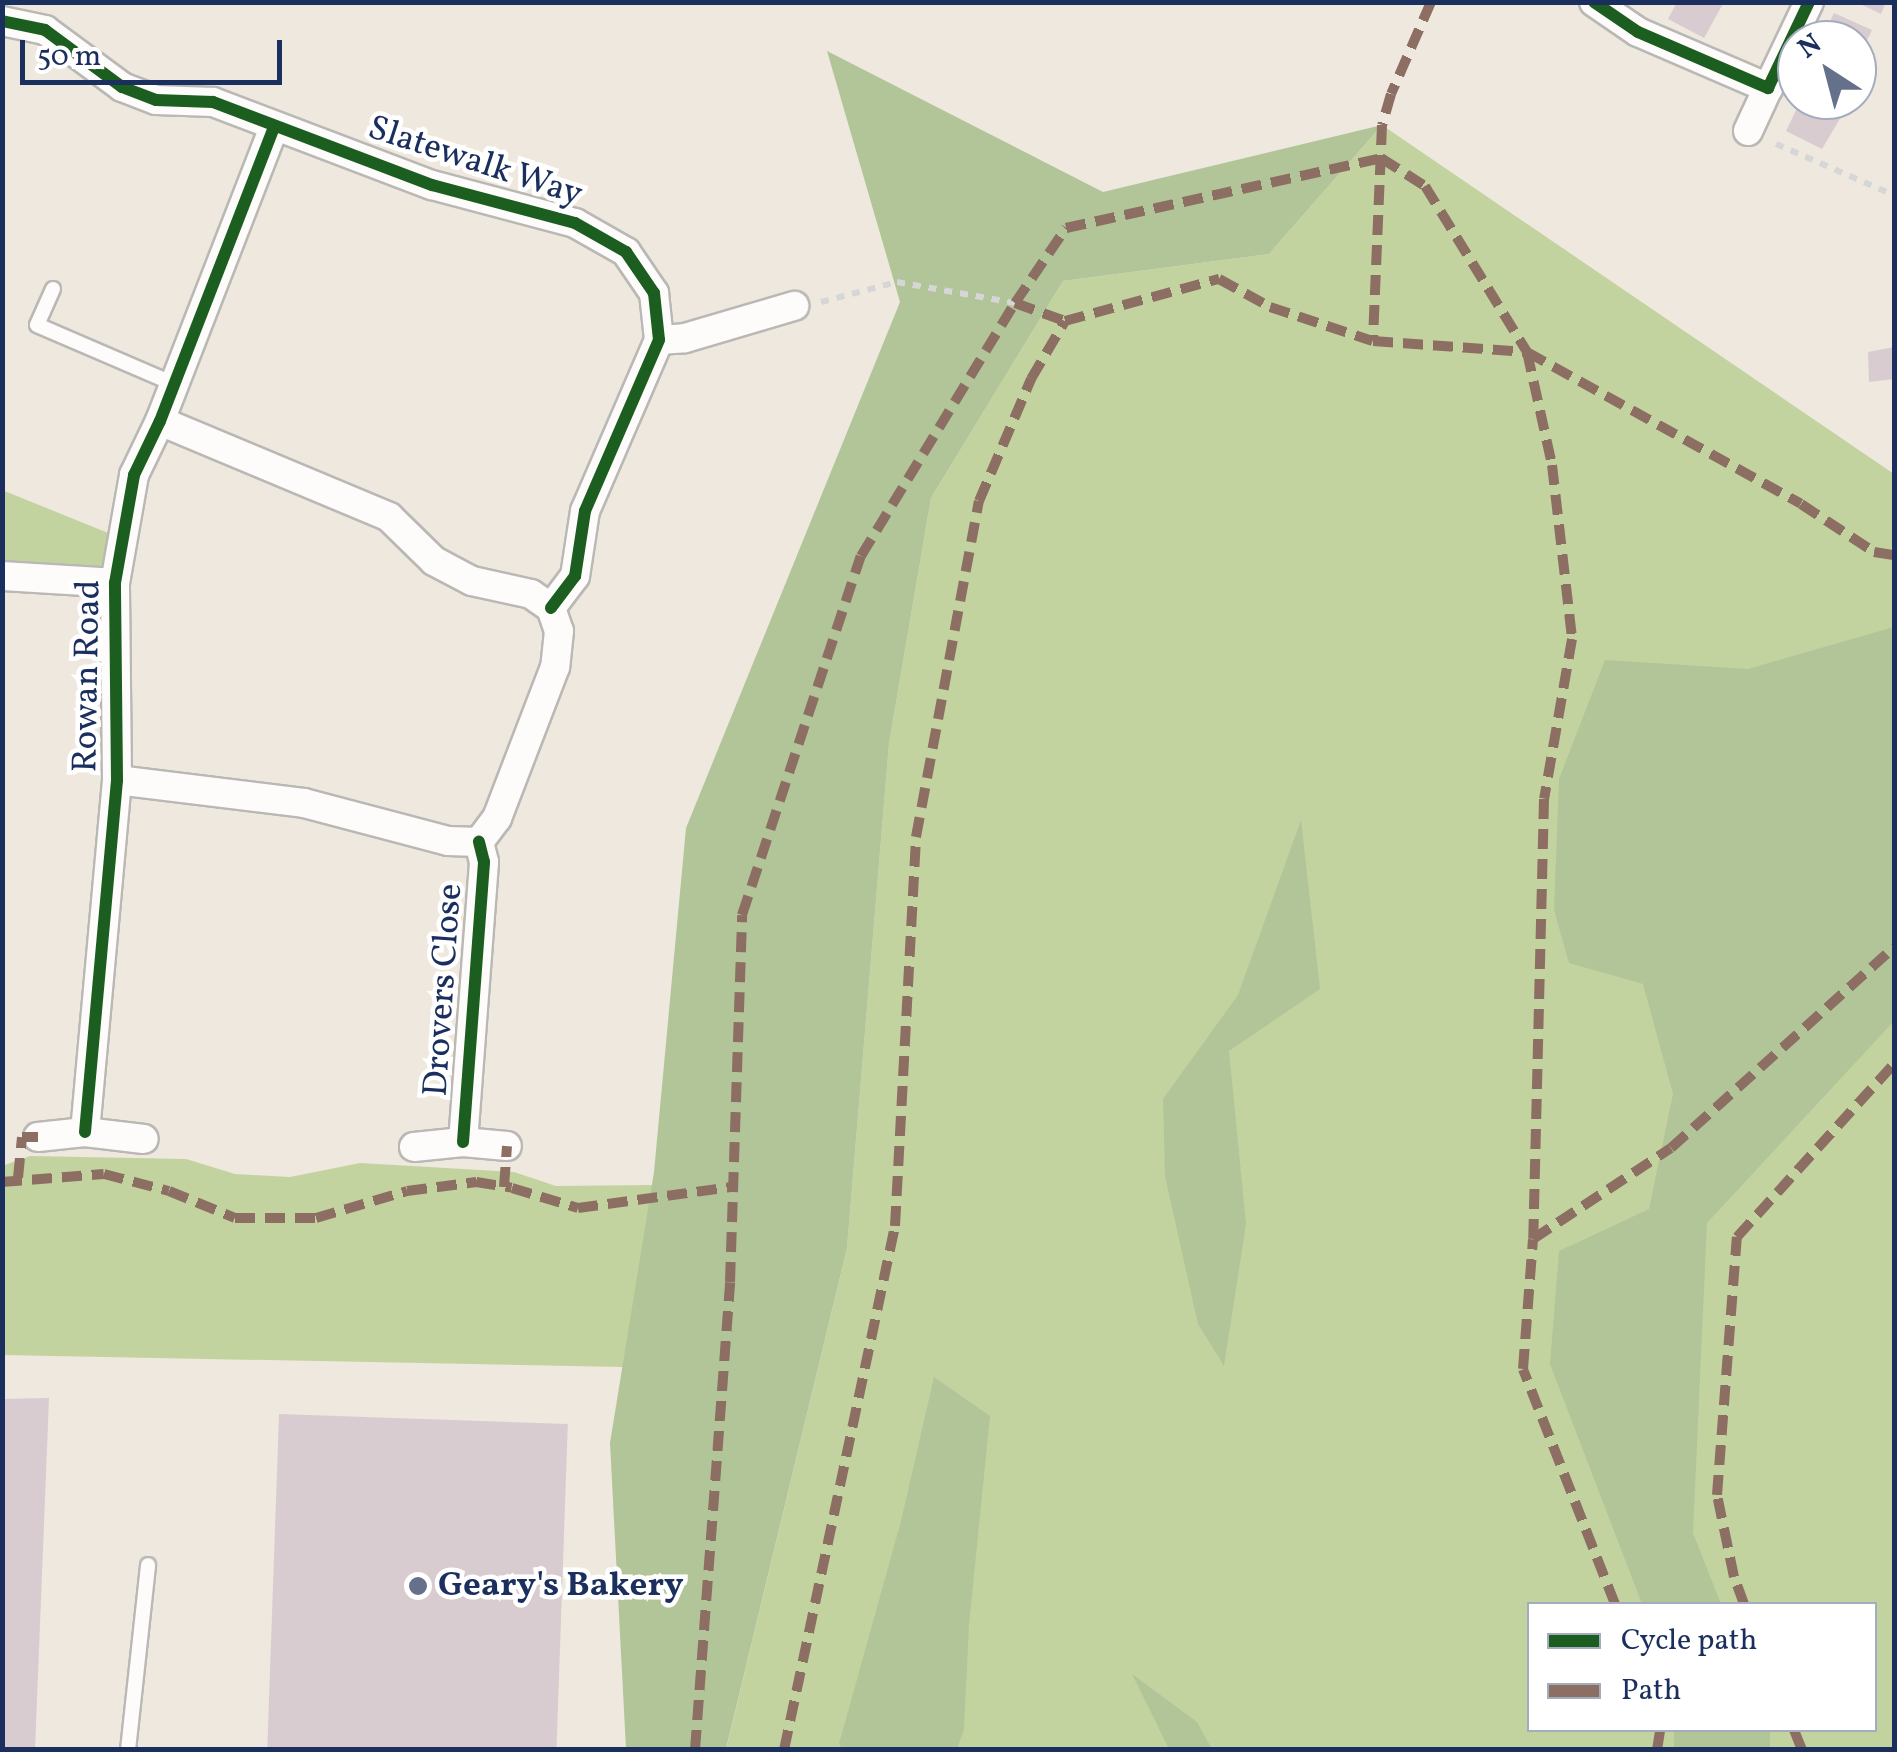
<!DOCTYPE html>
<html>
<head>
<meta charset="utf-8">
<style>
	body { margin:0 }
	#map { position:relative; width:1897px; height:1752px; overflow:hidden; background:#efe8de; font-family:Vollkorn,serif }
	div>[style] { position:absolute }
	.green>* { inset:0; background:#c2d39f }
	.forest>* { inset:0; background:#b1c599; transform-origin:0 0 }
	.building>* { inset:0; background:#d8ccd0; transform-origin:0 0 }
	.path>* { height:6px; margin-top:-3px; transform-origin:0; background:repeating-linear-gradient(90deg,#d6d6d6 0 8px,transparent 0 16px) }
	.roads { filter:drop-shadow(2px 0 #bab8b5) drop-shadow(-2px 0 #bab8b5) drop-shadow(0 2px #bab8b5) drop-shadow(0 -2px #bab8b5) }
	.lane>* { height:14px; margin:-7px; padding:0 7px; transform-origin:7px; border-radius:7px; background:#fdfcfa }
	.street>* { height:28px; margin:-14px; padding:0 14px; transform-origin:14px; border-radius:14px; background:#fdfcfa }
	.quiet>* { height:10px; margin-top:-5px; transform-origin:0; background:repeating-linear-gradient(90deg,#8d6e63 0 20px,transparent 0 30px) }
	.cycleway>* { height:12px; margin:-6px; padding:0 6px; transform-origin:6px; border-radius:6px; background:#1b5e20 }
	.dots>* { width:28px; height:28px; translate:-50% -50%; box-sizing:border-box; border:5px solid #fff; border-radius:50% }
	span { translate:-50% -50%; white-space:nowrap; text-align:center; line-height:1.15; -webkit-text-stroke:9px #fff; paint-order:stroke }
	.street-label { font-size:35px; color:#1b2f5e }
	.poi-label { font-size:35px; color:#1b2f5e; font-weight:700 }
	.left { translate:0 -50%; text-align:left }
	.frame { position:absolute; inset:0; border:5px solid #1b2f5e; pointer-events:none }
	.legend { position:absolute; left:1527px; top:1602px; width:350px; height:130px; box-sizing:border-box; background:#fff; border:2px solid #a4acbf; margin:0; padding:12px 18px; list-style:none; font-size:30px; color:#1b2f5e }
	.legend li { display:flex; align-items:center; gap:20px; height:50px }
	.legend b { width:50px; border:2px solid #a4acbf }
	.north { position:absolute; left:1777px; top:20px; width:100px; height:100px; box-sizing:border-box; background:#fff; border:2px solid #a4acbf; border-radius:50%; rotate:324deg; font-size:28px; font-weight:700; line-height:40px; text-align:center; color:#1b2f5e }
	.north::after { content:''; display:block; margin:auto; width:35px; height:45px; background:#65708b; clip-path:polygon(50% 0,100% 100%,50% 72%,0 100%) }
	.scale { position:absolute; left:20px; top:40px; width:262px; height:45px; box-sizing:border-box; border:5px solid #1b2f5e; border-top:0; padding-left:12px; font-size:30px; line-height:35px; white-space:nowrap; color:#1b2f5e; -webkit-text-stroke:8px #fff; paint-order:stroke }
</style>
</head>
<body>
<div id="map">
	<div class="green">
		<div style="clip-path:polygon(evenodd,1382px 125px,1894px 474px,1894px 1749px,726px 1750px,847px 1248px,889px 744px,931px 498px,1063px 281px,1269px 254px,1382px 125px,1530px 1604px,1874px 1604px,1874px 1730px,1530px 1730px,1530px 1604px)"></div>
		<div style="clip-path:polygon(2px 490px,123px 539px,115px 583px,3px 576px)"></div>
		<div style="clip-path:polygon(30px 1156px,186px 1159px,235px 1174px,290px 1177px,360px 1163px,514px 1172px,556px 1186px,653px 1185px,623px 1367px,3px 1355px,2px 1166px)"></div>
	</div>
	<div class="forest">
		<div style="clip-path:polygon(827px 51px,1103px 192px,1382px 125px,1269px 254px,1063px 281px,931px 498px,889px 744px,847px 1248px,726px 1749px,626px 1749px,610px 1443px,654px 1172px,686px 828px,900px 302px)"></div>
		<div style="clip-path:polygon(1894px 627px,1894px 1021px,1707px 1223px,1693px 1533px,1721px 1604px,1642px 1604px,1550px 1364px,1559px 1251px,1649px 1209px,1673px 1094px,1643px 984px,1569px 963px,1554px 910px,1559px 779px,1605px 660px,1748px 669px)"></div>
		<div style="clip-path:polygon(1301px 820px,1320px 989px,1229px 1051px,1246px 1224px,1224px 1366px,1198px 1324px,1165px 1176px,1163px 1099px,1238px 995px)"></div>
		<div style="clip-path:polygon(934px 1377px,990px 1416px,969px 1625px,964px 1729px,957px 1749px,843px 1749px,839px 1744px,901px 1521px)"></div>
		<div style="clip-path:polygon(1132px 1674px,1197px 1722px,1212px 1749px,1169px 1749px)"></div>
		<div style="left:1674px;top:1730px;width:96px;height:19px"></div>
	</div>
	<div class="building">
		<div style="clip-path:polygon(1677px 2px,1724px 2px,1704px 38px,1668px 19px)"></div>
		<div style="clip-path:polygon(1856px 2px,1886px 2px,1881px 14px)"></div>
		<div style="clip-path:polygon(1834px 13px,1872px 30px,1857px 61px,1857px 40px,1821px 40px)"></div>
		<div style="clip-path:polygon(1801px 100px,1851px 100px,1822px 149px,1786px 131px)"></div>
		<div style="clip-path:polygon(1894px 347px,1894px 379px,1869px 382px,1868px 352px)"></div>
		<div style="clip-path:polygon(49px 1398px,35px 1750px,2px 1750px,2px 1399px)"></div>
		<div style="left:279px;top:1414px;width:289px;height:336px;rotate:2deg"></div>
	</div>
	<div class="path">
		<div style="left:1776px;top:144px;width:129px;rotate:23.4deg"></div>
		<div style="left:821px;top:302px;width:79px;rotate:-14.7deg"></div>
		<div style="left:897px;top:282px;width:120px;rotate:10.1deg"></div>
	</div>
	<div class="roads">
		<div class="lane">
			<div style="left:53px;top:289px;width:39px;rotate:114deg"></div>
			<div style="left:37px;top:325px;width:149px;rotate:23.3deg"></div>
			<div style="left:128px;top:1750px;width:186px;rotate:-83.8deg"></div>
		</div>
		<div class="street">
			<div style="left:1594px;top:2px;width:53px;rotate:34.3deg"></div>
			<div style="left:1638px;top:32px;width:142px;rotate:23.3deg"></div>
			<div style="left:1768px;top:88px;width:95px;rotate:-64.5deg"></div>
			<div style="left:2px;top:21px;width:44px;rotate:11.8deg"></div>
			<div style="left:45px;top:30px;width:96px;rotate:36.5deg"></div>
			<div style="left:122px;top:87px;width:36px;rotate:21deg"></div>
			<div style="left:156px;top:100px;width:57px;rotate:2deg"></div>
			<div style="left:213px;top:102px;width:234px;rotate:20.8deg"></div>
			<div style="left:432px;top:185px;width:148px;rotate:14.9deg"></div>
			<div style="left:575px;top:223px;width:59px;rotate:29.6deg"></div>
			<div style="left:626px;top:252px;width:50px;rotate:55.7deg"></div>
			<div style="left:654px;top:293px;width:47px;rotate:83.9deg"></div>
			<div style="left:659px;top:340px;width:186px;rotate:113.4deg"></div>
			<div style="left:585px;top:511px;width:66px;rotate:98.7deg"></div>
			<div style="left:575px;top:576px;width:40px;rotate:127deg"></div>
			<div style="left:1748px;top:131px;width:47px;rotate:-65.1deg"></div>
			<div style="left:659px;top:340px;width:26px;rotate:-4deg"></div>
			<div style="left:685px;top:338px;width:114px;rotate:-16.4deg"></div>
			<div style="left:160px;top:421px;width:248px;rotate:22.7deg"></div>
			<div style="left:389px;top:517px;width:63px;rotate:44.4deg"></div>
			<div style="left:434px;top:561px;width:43px;rotate:27.8deg"></div>
			<div style="left:472px;top:581px;width:60px;rotate:12.4deg"></div>
			<div style="left:531px;top:594px;width:24px;rotate:35deg"></div>
			<div style="left:551px;top:608px;width:24px;rotate:71deg"></div>
			<div style="left:559px;top:631px;width:36px;rotate:96deg"></div>
			<div style="left:555px;top:667px;width:162px;rotate:111deg"></div>
			<div style="left:497px;top:818px;width:30px;rotate:127deg"></div>
			<div style="left:2px;top:576px;width:113px;rotate:3.5deg"></div>
			<div style="left:117px;top:780px;width:188px;rotate:7deg"></div>
			<div style="left:304px;top:803px;width:149px;rotate:14.8deg"></div>
			<div style="left:448px;top:841px;width:31px;rotate:2deg"></div>
			<div style="left:85px;top:1132px;width:353px;rotate:-84.8deg"></div>
			<div style="left:117px;top:780px;width:197px;rotate:-90.6deg"></div>
			<div style="left:115px;top:583px;width:110px;rotate:-80deg"></div>
			<div style="left:134px;top:475px;width:60px;rotate:-64.3deg"></div>
			<div style="left:160px;top:421px;width:315px;rotate:-68.8deg"></div>
			<div style="left:38px;top:1137px;width:47px;rotate:-6.1deg"></div>
			<div style="left:85px;top:1132px;width:59px;rotate:6.8deg"></div>
			<div style="left:463px;top:1142px;width:281px;rotate:-85.7deg"></div>
			<div style="left:484px;top:862px;width:21px;rotate:-104deg"></div>
			<div style="left:414px;top:1147px;width:49px;rotate:-5.8deg"></div>
			<div style="left:463px;top:1142px;width:44px;rotate:5.2deg"></div>
		</div>
	</div>
	<div class="quiet">
		<div style="left:1431px;top:2px;width:100px;rotate:113.5deg"></div>
		<div style="left:1391px;top:94px;width:32px;rotate:106deg"></div>
		<div style="left:1382px;top:125px;width:216px;rotate:92.4deg"></div>
		<div style="left:1373px;top:341px;width:154px;rotate:4.1deg"></div>
		<div style="left:1527px;top:352px;width:313px;rotate:29deg"></div>
		<div style="left:1801px;top:504px;width:87px;rotate:33.3deg"></div>
		<div style="left:1874px;top:552px;width:20px;rotate:9deg"></div>
		<div style="left:1015px;top:303px;width:91px;rotate:-55.8deg"></div>
		<div style="left:1066px;top:228px;width:323px;rotate:-12.5deg"></div>
		<div style="left:1381px;top:158px;width:52px;rotate:32.5deg"></div>
		<div style="left:1425px;top:186px;width:195px;rotate:58.4deg"></div>
		<div style="left:1527px;top:352px;width:116px;rotate:77.5deg"></div>
		<div style="left:1552px;top:465px;width:175px;rotate:83.4deg"></div>
		<div style="left:1572px;top:639px;width:162px;rotate:99.9deg"></div>
		<div style="left:1544px;top:799px;width:440px;rotate:91.4deg"></div>
		<div style="left:18px;top:1178px;width:41px;rotate:-84.4deg"></div>
		<div style="left:22px;top:1137px;width:16px"></div>
		<div style="left:2px;top:1182px;width:102px;rotate:-4.5deg"></div>
		<div style="left:104px;top:1174px;width:67px;rotate:14.7deg"></div>
		<div style="left:169px;top:1191px;width:71px;rotate:22.2deg"></div>
		<div style="left:235px;top:1218px;width:81px"></div>
		<div style="left:316px;top:1218px;width:95px;rotate:-16.5deg"></div>
		<div style="left:407px;top:1191px;width:70px;rotate:-7.4deg"></div>
		<div style="left:476px;top:1182px;width:36px;rotate:9deg"></div>
		<div style="left:512px;top:1188px;width:69px;rotate:16.9deg"></div>
		<div style="left:578px;top:1208px;width:154px;rotate:-7.8deg"></div>
		<div style="left:504px;top:1187px;width:41px;rotate:-85.8deg"></div>
		<div style="left:1615px;top:1604px;width:252px;rotate:-111.4deg"></div>
		<div style="left:1523px;top:1369px;width:130px;rotate:-85.6deg"></div>
		<div style="left:1533px;top:1239px;width:165px;rotate:-33.4deg"></div>
		<div style="left:1671px;top:1148px;width:300px;rotate:-42deg"></div>
		<div style="left:1744px;top:1604px;width:29px;rotate:-110deg"></div>
		<div style="left:1734px;top:1577px;width:84px;rotate:-101.7deg"></div>
		<div style="left:1717px;top:1495px;width:259px;rotate:-85.6deg"></div>
		<div style="left:1737px;top:1237px;width:234px;rotate:-47.8deg"></div>
		<div style="left:1794px;top:1730px;width:22px;rotate:68deg"></div>
		<div style="left:695px;top:1750px;width:469px;rotate:-85.7deg"></div>
		<div style="left:730px;top:1282px;width:367px;rotate:-88.1deg"></div>
		<div style="left:742px;top:915px;width:378px;rotate:-71.7deg"></div>
		<div style="left:861px;top:556px;width:296px;rotate:-58.7deg"></div>
		<div style="left:1015px;top:303px;width:53px;rotate:19.8deg"></div>
		<div style="left:1065px;top:321px;width:160px;rotate:-15.3deg"></div>
		<div style="left:1219px;top:279px;width:58px;rotate:28.8deg"></div>
		<div style="left:1270px;top:307px;width:108px;rotate:18.3deg"></div>
		<div style="left:784px;top:1750px;width:536px;rotate:-78.04deg"></div>
		<div style="left:895px;top:1226px;width:390px;rotate:-86.9deg"></div>
		<div style="left:916px;top:837px;width:342px;rotate:-79.4deg"></div>
		<div style="left:979px;top:501px;width:133px;rotate:-66.9deg"></div>
		<div style="left:1031px;top:379px;width:67px;rotate:-59.6deg"></div>
		<div style="left:1657px;top:1750px;width:20px;rotate:-81deg"></div>
	</div>
	<div class="cycleway">
		<div style="left:1594px;top:2px;width:53px;rotate:34.3deg"></div>
		<div style="left:1638px;top:32px;width:142px;rotate:23.3deg"></div>
		<div style="left:1768px;top:88px;width:95px;rotate:-64.5deg"></div>
		<div style="left:2px;top:21px;width:44px;rotate:11.8deg"></div>
		<div style="left:45px;top:30px;width:96px;rotate:36.5deg"></div>
		<div style="left:122px;top:87px;width:36px;rotate:21deg"></div>
		<div style="left:156px;top:100px;width:57px;rotate:2deg"></div>
		<div style="left:213px;top:102px;width:234px;rotate:20.8deg"></div>
		<div style="left:432px;top:185px;width:148px;rotate:14.9deg"></div>
		<div style="left:575px;top:223px;width:59px;rotate:29.6deg"></div>
		<div style="left:626px;top:252px;width:50px;rotate:55.7deg"></div>
		<div style="left:654px;top:293px;width:47px;rotate:83.9deg"></div>
		<div style="left:659px;top:340px;width:186px;rotate:113.4deg"></div>
		<div style="left:585px;top:511px;width:66px;rotate:98.7deg"></div>
		<div style="left:575px;top:576px;width:40px;rotate:127deg"></div>
		<div style="left:85px;top:1132px;width:353px;rotate:-84.8deg"></div>
		<div style="left:117px;top:780px;width:197px;rotate:-90.6deg"></div>
		<div style="left:115px;top:583px;width:110px;rotate:-80deg"></div>
		<div style="left:134px;top:475px;width:60px;rotate:-64.3deg"></div>
		<div style="left:160px;top:421px;width:315px;rotate:-68.8deg"></div>
		<div style="left:463px;top:1142px;width:281px;rotate:-85.7deg"></div>
		<div style="left:484px;top:862px;width:21px;rotate:-104deg"></div>
	</div>
	<div class="dots">
		<div style="left:418px;top:1586px;background:#65708b"></div>
	</div>
	<div class="street-label">
		<span style="left:475px;top:162px;rotate:18deg">Slatewalk Way</span>
		<span style="left:88px;top:676px;rotate:-89deg">Rowan Road</span>
		<span style="left:444px;top:990px;rotate:-86deg">Drovers Close</span>
	</div>
	<div class="poi-label">
		<span class="left" style="left:438px;top:1586px">Geary's Bakery</span>
	</div>
	<div class="frame"></div>
	<ul class="legend">
	<li><b style="height:12px;background:#1b5e20"></b>Cycle path</li>
	<li><b style="height:12px;background:#8d6e63"></b>Path</li>
	</ul>
	<div class="north">N</div>
	<div class="scale">50 m</div>
</div>
</body>
</html>
